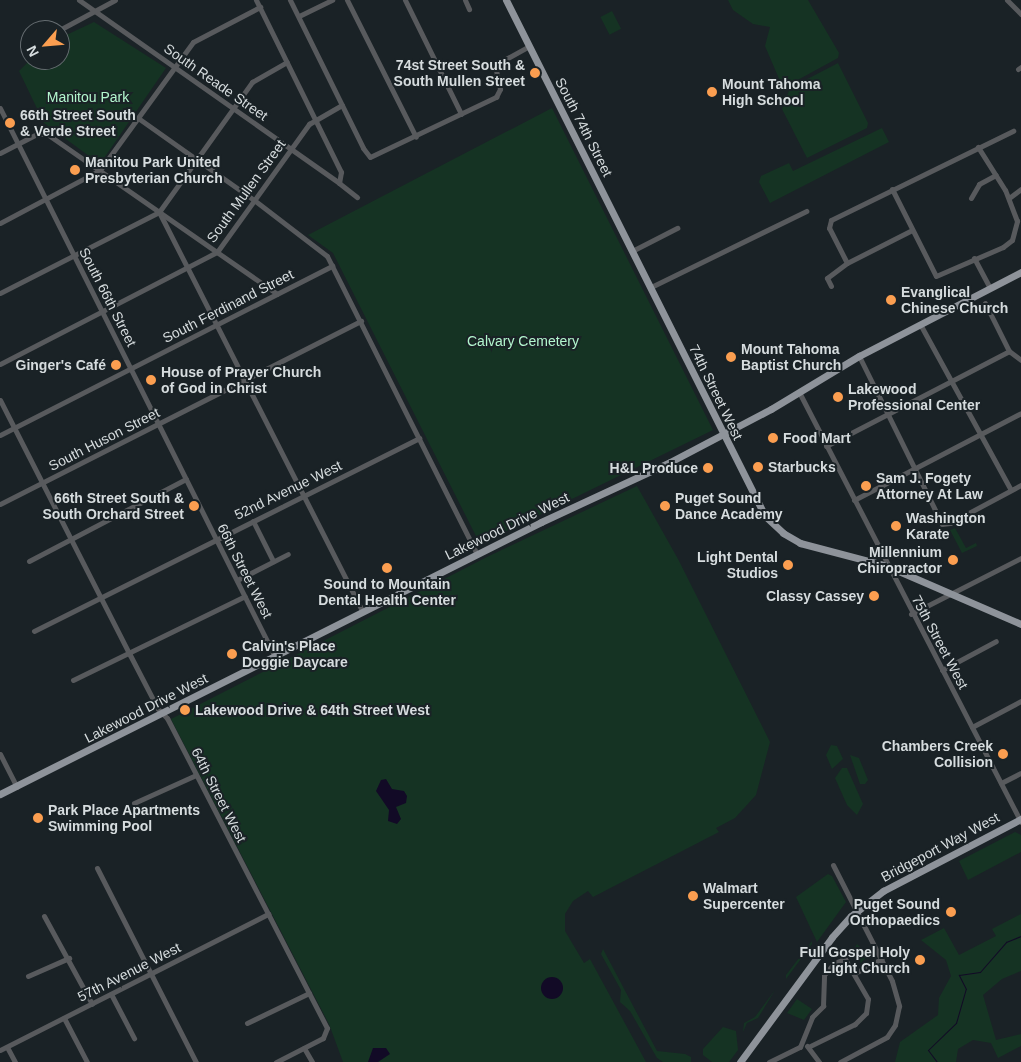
<!DOCTYPE html>
<html>
<head>
<meta charset="utf-8">
<style>
  body { margin:0 }
  #map { position:relative; width:1021px; height:1062px; overflow:hidden; background:#1a2226; font-family:Arial,sans-serif }
  div>[style] { position:absolute }
  [style*='--x'] { left:calc(var(--x)*1px); top:calc(var(--y)*1px); width:calc(var(--w)*1px); rotate:calc(var(--a)*1deg) }
  .green>* { inset:0; background:#153323; transform-origin:0 0 }
  .water>* { inset:0; background:#120a26 }
  .round { border-radius:50% }
  .stream>* { height:1px; margin:-0.5px; padding:0 0.5px; transform-origin:0.5px; border-radius:0.5px; background:#120a26 }
  .minor>* { height:5px; margin:-2.5px; padding:0 2.5px; transform-origin:2.5px; border-radius:2.5px; background:#585a5d }
  .major>* { height:7px; margin:-3.5px; padding:0 3.5px; transform-origin:3.5px; border-radius:3.5px; background:#8e939a }
  .dots>* { width:14px; height:14px; translate:-50% -50%; box-sizing:border-box; border:2px solid #1a2226; border-radius:50% }
  span { translate:-50% -50%; white-space:nowrap; text-align:center; line-height:1.15; -webkit-text-stroke:4px #1a2226; paint-order:stroke }
  .poi-label { font-size:14px; color:#d6dcde; font-weight:700 }
  .right { translate:-100% -50%; text-align:right }
  .left { translate:0 -50%; text-align:left }
  .street-label { font-size:14px; color:#d6dcde }
  .park-label { font-size:14px; color:#b3f6ce }
  .north { position:absolute; left:20px; top:20px; width:50px; height:50px; box-sizing:border-box; background:#1a2226; border:1px solid #656c70; border-radius:50%; rotate:243deg; font-size:14px; font-weight:700; line-height:20px; text-align:center; color:#d6dcde }
  .north::after { content:''; display:block; margin:auto; width:18px; height:22px; background:#fb9e50; clip-path:polygon(50% 0,100% 100%,50% 72%,0 100%) }
</style>
</head>
<body>
<div id="map">
  <div class="green">
    <div style="clip-path:polygon(728px 0,808px 0,839px 53px,838px 58px,783px 88px,765px 46px,770px 27px,753px 24px,733px 10px)"></div>
    <div style="left:612px;top:11px;width:20px;height:13px;rotate:63deg"></div>
    <div style="clip-path:polygon(94px 22px,166px 68px,100px 164px,44px 123px,19px 71px,30px 60px,60px 60px,60px 38px)"></div>
    <div style="clip-path:polygon(838px 63px,868px 123px,867px 128px,807px 158px,782px 109px,790px 88px)"></div>
    <div style="clip-path:polygon(552px 108px,713px 430px,480px 544px,333px 253px,308px 235px)"></div>
    <div style="clip-path:polygon(882px 128px,889px 142px,770px 203px,759px 182px,761px 176px,789px 163px,793px 171px)"></div>
    <div style="clip-path:polygon(637px 486px,678px 559px,770px 742px,756px 795px,735px 818px,716px 828px,719px 832px,593px 897px,588px 891px,573px 901px,565px 914px,565px 931px,584px 963px,590px 959px,646px 1062px,343px 1062px,329px 1024px,171px 719px,487px 557px)"></div>
    <div style="clip-path:polygon(955px 528px,966px 548px,976px 543px,977px 546px,962px 553px,950px 530px)"></div>
    <div style="clip-path:polygon(831px 745px,837px 746px,843px 759px,832px 769px,826px 755px)"></div>
    <div style="clip-path:polygon(850px 755px,859px 758px,868px 780px,865px 784px,860px 784px)"></div>
    <div style="clip-path:polygon(842px 768px,847px 768px,863px 804px,857px 815px,847px 805px,835px 778px)"></div>
    <div style="clip-path:polygon(1015px 832px,1021px 835px,1021px 852px,968px 880px,959px 861px)"></div>
    <div style="clip-path:polygon(828px 874px,832px 876px,846px 902px,817px 942px,796px 897px)"></div>
    <div style="clip-path:polygon(1021px 914px,1021px 971px,1002px 979px,983px 995px,996px 1040px,1021px 1034px,1021px 1046px,998px 1058px,991px 1043px,973px 1040px,958px 1049px,956px 1062px,895px 1062px,900px 1042px,938px 1015px,939px 998px,951px 976px,946px 960px,921px 940px,944px 928px,959px 955px,996px 936px,992px 929px)"></div>
    <div style="clip-path:polygon(812px 941px,812px 944px,786px 979px,786px 975px)"></div>
    <div style="clip-path:polygon(857px 944px,868px 955px,861px 963px,854px 955px,858px 950px,855px 947px)"></div>
    <div style="clip-path:polygon(603px 949px,657px 1051px,685px 1054px,691px 1057px,691px 1062px,663px 1062px,657px 1058px,630px 1011px,620px 1002px,621px 990px,601px 954px)"></div>
    <div style="clip-path:polygon(775px 990px,758px 1018px,747px 1023px,743px 1032px,744px 1023px,755px 1017px)"></div>
    <div style="clip-path:polygon(797px 999px,812px 1009px,804px 1020px,787px 1013px)"></div>
    <div style="clip-path:polygon(723px 1027px,736px 1031px,738px 1050px,729px 1062px,712px 1062px,703px 1055px,703px 1049px)"></div>
  </div>
  <div class="water">
    <div style="clip-path:polygon(386px 779px,392px 789px,404px 791px,407px 796px,406px 803px,396px 807px,401px 819px,397px 824px,388px 821px,389px 810px,376px 791px,381px 780px)"></div>
    <div class="round" style="left:541px;top:977px;width:22px;height:22px"></div>
    <div style="clip-path:polygon(373px 1048px,386px 1048px,390px 1054px,378px 1062px,368px 1062px)"></div>
  </div>
  <div class="stream">
    <div style="--x:937;--y:1062;--w:15;--a:-127"></div>
    <div style="--x:928;--y:1050;--w:39;--a:-44"></div>
    <div style="--x:956;--y:1023;--w:35;--a:-74"></div>
    <div style="--x:966;--y:989;--w:16;--a:-117"></div>
    <div style="--x:959;--y:975;--w:21;--a:-8"></div>
    <div style="--x:980;--y:972;--w:40;--a:-49"></div>
    <div style="--x:1006;--y:942;--w:16;--a:-22"></div>
  </div>
  <div class="minor">
    <div style="--x:79;--y:0;--w:318;--a:35.1"></div>
    <div style="--x:256;--y:0;--w:192;--a:63.7"></div>
    <div style="--x:341;--y:172;--w:11;--a:100"></div>
    <div style="--x:339;--y:183;--w:23;--a:38"></div>
    <div style="--x:290;--y:0;--w:165;--a:63.7"></div>
    <div style="--x:363;--y:148;--w:11;--a:52"></div>
    <div style="--x:370;--y:157;--w:140;--a:-25.5"></div>
    <div style="--x:496;--y:97;--w:9;--a:-63"></div>
    <div style="--x:500;--y:89;--w:25;--a:-102"></div>
    <div style="--x:495;--y:65;--w:39;--a:-29"></div>
    <div style="--x:347;--y:0;--w:153;--a:63.3"></div>
    <div style="--x:405;--y:0;--w:127;--a:63.8"></div>
    <div style="--x:465;--y:0;--w:10;--a:66"></div>
    <div style="--x:1007;--y:0;--w:20;--a:45"></div>
    <div style="--x:299;--y:16;--w:37;--a:-26"></div>
    <div style="--x:63;--y:28;--w:59;--a:-28.3"></div>
    <div style="--x:1018;--y:69;--w:4;--a:-34"></div>
    <div style="--x:0;--y:108;--w:614;--a:63.39"></div>
    <div style="--x:138;--y:118;--w:142;--a:35.3"></div>
    <div style="--x:254;--y:200;--w:92;--a:37.5"></div>
    <div style="--x:327;--y:256;--w:334;--a:63.3"></div>
    <div style="--x:0;--y:153;--w:42;--a:-27.2"></div>
    <div style="--x:37;--y:134;--w:10;--a:0"></div>
    <div style="--x:47;--y:134;--w:280;--a:34.8"></div>
    <div style="--x:892;--y:189;--w:97;--a:63.2"></div>
    <div style="--x:936;--y:276;--w:73;--a:-23.4"></div>
    <div style="--x:1003;--y:247;--w:11;--a:-38"></div>
    <div style="--x:1012;--y:240;--w:20;--a:-75"></div>
    <div style="--x:1017;--y:221;--w:33;--a:-111"></div>
    <div style="--x:1005;--y:190;--w:51;--a:-122.1"></div>
    <div style="--x:971;--y:198;--w:16;--a:-60"></div>
    <div style="--x:979;--y:184;--w:19;--a:-28"></div>
    <div style="--x:1009;--y:198;--w:15;--a:-37"></div>
    <div style="--x:159;--y:212;--w:449;--a:63"></div>
    <div style="--x:0;--y:223;--w:113;--a:-27.9"></div>
    <div style="--x:100;--y:170;--w:158;--a:-54"></div>
    <div style="--x:193;--y:42;--w:76;--a:-27.6"></div>
    <div style="--x:632;--y:251;--w:51;--a:-27.1"></div>
    <div style="--x:974;--y:258;--w:34;--a:62"></div>
    <div style="--x:847;--y:263;--w:39;--a:-117"></div>
    <div style="--x:829;--y:228;--w:8;--a:-76"></div>
    <div style="--x:831;--y:220;--w:203;--a:-26.1"></div>
    <div style="--x:831;--y:286;--w:9;--a:-117"></div>
    <div style="--x:827;--y:278;--w:25;--a:-37"></div>
    <div style="--x:847;--y:263;--w:73;--a:-26.9"></div>
    <div style="--x:651;--y:287;--w:173;--a:-26.1"></div>
    <div style="--x:0;--y:293;--w:178;--a:-27"></div>
    <div style="--x:159;--y:212;--w:160;--a:-54.4"></div>
    <div style="--x:252;--y:82;--w:40;--a:-29.7"></div>
    <div style="--x:985;--y:303;--w:54;--a:63.4"></div>
    <div style="--x:1009;--y:351;--w:15;--a:37"></div>
    <div style="--x:920;--y:324;--w:189;--a:61.3"></div>
    <div style="--x:859;--y:356;--w:187;--a:63.7"></div>
    <div style="--x:942;--y:524;--w:8;--a:-7"></div>
    <div style="--x:950;--y:523;--w:81;--a:-28.2"></div>
    <div style="--x:0;--y:364;--w:244;--a:-27.3"></div>
    <div style="--x:217;--y:252;--w:158;--a:-54.3"></div>
    <div style="--x:309;--y:124;--w:38;--a:-30"></div>
    <div style="--x:799;--y:392;--w:484;--a:62.7"></div>
    <div style="--x:0;--y:400;--w:286;--a:63"></div>
    <div style="--x:130;--y:655;--w:61;--a:62.6"></div>
    <div style="--x:158;--y:709;--w:13;--a:45"></div>
    <div style="--x:167;--y:718;--w:349;--a:62.7"></div>
    <div style="--x:327;--y:1028;--w:11;--a:112"></div>
    <div style="--x:323;--y:1038;--w:53;--a:152.9"></div>
    <div style="--x:0;--y:435;--w:373;--a:-27"></div>
    <div style="--x:826;--y:446;--w:206;--a:-27.4"></div>
    <div style="--x:854;--y:500;--w:188;--a:-27.5"></div>
    <div style="--x:0;--y:504;--w:405;--a:-26.9"></div>
    <div style="--x:253;--y:521;--w:45;--a:63.4"></div>
    <div style="--x:29;--y:561;--w:177;--a:-27.6"></div>
    <div style="--x:237;--y:580;--w:57;--a:-27"></div>
    <div style="--x:911;--y:614;--w:123;--a:-27"></div>
    <div style="--x:34;--y:631;--w:431;--a:-26.6"></div>
    <div style="--x:942;--y:670;--w:61;--a:-28.2"></div>
    <div style="--x:73;--y:680;--w:191;--a:-26"></div>
    <div style="--x:972;--y:727;--w:55;--a:-28"></div>
    <div style="--x:0;--y:754;--w:37;--a:63"></div>
    <div style="--x:1001;--y:783;--w:22;--a:-27"></div>
    <div style="--x:134;--y:803;--w:68;--a:-24.3"></div>
    <div style="--x:833;--y:865;--w:130;--a:63"></div>
    <div style="--x:892;--y:981;--w:26;--a:74"></div>
    <div style="--x:899;--y:1006;--w:19;--a:102"></div>
    <div style="--x:895;--y:1025;--w:14;--a:124"></div>
    <div style="--x:887;--y:1037;--w:53;--a:152"></div>
    <div style="--x:97;--y:868;--w:218;--a:63"></div>
    <div style="--x:44;--y:916;--w:100;--a:61.4"></div>
    <div style="--x:855;--y:973;--w:30;--a:-28"></div>
    <div style="--x:28;--y:976;--w:45;--a:-23.7"></div>
    <div style="--x:111;--y:994;--w:50;--a:62.4"></div>
    <div style="--x:64;--y:1018;--w:50;--a:62.4"></div>
    <div style="--x:247;--y:1023;--w:69;--a:-25.8"></div>
    <div style="--x:807;--y:1046;--w:20;--a:53"></div>
    <div style="--x:7;--y:1047;--w:17;--a:62"></div>
    <div style="--x:304;--y:1048;--w:16;--a:60"></div>
    <div style="--x:0;--y:1050;--w:301;--a:-26.9"></div>
    <div style="--x:769;--y:1062;--w:34;--a:-26"></div>
    <div style="--x:800;--y:1047;--w:32;--a:-68"></div>
    <div style="--x:812;--y:1017;--w:16;--a:-45"></div>
    <div style="--x:823;--y:1006;--w:31;--a:-88"></div>
    <div style="--x:824;--y:975;--w:16;--a:-50"></div>
    <div style="--x:834;--y:963;--w:12;--a:-20"></div>
    <div style="--x:845;--y:959;--w:46;--a:60.1"></div>
    <div style="--x:868;--y:999;--w:14;--a:98"></div>
    <div style="--x:866;--y:1013;--w:16;--a:135"></div>
    <div style="--x:855;--y:1024;--w:52;--a:153.9"></div>
  </div>
  <div class="major">
    <div style="--x:506;--y:0;--w:577;--a:63.35"></div>
    <div style="--x:765;--y:516;--w:25;--a:43"></div>
    <div style="--x:783;--y:533;--w:20;--a:30"></div>
    <div style="--x:800;--y:543;--w:90;--a:14.8"></div>
    <div style="--x:887;--y:566;--w:146;--a:23.4"></div>
    <div style="--x:0;--y:794;--w:606;--a:-26.69"></div>
    <div style="--x:541;--y:522;--w:142;--a:-24.9"></div>
    <div style="--x:670;--y:462;--w:114;--a:-27.7"></div>
    <div style="--x:771;--y:409;--w:103;--a:-31.1"></div>
    <div style="--x:859;--y:356;--w:182;--a:-27.4"></div>
    <div style="--x:740;--y:1062;--w:155;--a:-53.6"></div>
    <div style="--x:832;--y:937;--w:28;--a:-48"></div>
    <div style="--x:851;--y:916;--w:41;--a:-38"></div>
    <div style="--x:883;--y:891;--w:156;--a:-27.6"></div>
  </div>
  <div class="dots">
    <div style="left:535px;top:73px;background:#fb9e50"></div>
    <div style="left:712px;top:92px;background:#fb9e50"></div>
    <div style="left:10px;top:123px;background:#fb9e50"></div>
    <div style="left:75px;top:170px;background:#fb9e50"></div>
    <div style="left:891px;top:300px;background:#fb9e50"></div>
    <div style="left:731px;top:357px;background:#fb9e50"></div>
    <div style="left:116px;top:365px;background:#fb9e50"></div>
    <div style="left:151px;top:380px;background:#fb9e50"></div>
    <div style="left:838px;top:397px;background:#fb9e50"></div>
    <div style="left:773px;top:438px;background:#fb9e50"></div>
    <div style="left:758px;top:467px;background:#fb9e50"></div>
    <div style="left:708px;top:468px;background:#fb9e50"></div>
    <div style="left:866px;top:486px;background:#fb9e50"></div>
    <div style="left:194px;top:506px;background:#fb9e50"></div>
    <div style="left:665px;top:506px;background:#fb9e50"></div>
    <div style="left:896px;top:526px;background:#fb9e50"></div>
    <div style="left:953px;top:560px;background:#fb9e50"></div>
    <div style="left:788px;top:565px;background:#fb9e50"></div>
    <div style="left:387px;top:568px;background:#fb9e50"></div>
    <div style="left:874px;top:596px;background:#fb9e50"></div>
    <div style="left:232px;top:654px;background:#fb9e50"></div>
    <div style="left:185px;top:710px;background:#fb9e50"></div>
    <div style="left:1003px;top:754px;background:#fb9e50"></div>
    <div style="left:38px;top:818px;background:#fb9e50"></div>
    <div style="left:693px;top:896px;background:#fb9e50"></div>
    <div style="left:951px;top:912px;background:#fb9e50"></div>
    <div style="left:920px;top:960px;background:#fb9e50"></div>
  </div>
  <div class="poi-label">
    <span class="right" style="left:525px;top:73px">74st Street South &amp;<br>South Mullen Street</span>
    <span class="left" style="left:722px;top:92px">Mount Tahoma<br>High School</span>
    <span class="left" style="left:20px;top:123px">66th Street South<br>&amp; Verde Street</span>
    <span class="left" style="left:85px;top:170px">Manitou Park United<br>Presbyterian Church</span>
    <span class="left" style="left:901px;top:300px">Evanglical<br>Chinese Church</span>
    <span class="left" style="left:741px;top:357px">Mount Tahoma<br>Baptist Church</span>
    <span class="right" style="left:106px;top:365px">Ginger's Café</span>
    <span class="left" style="left:161px;top:380px">House of Prayer Church<br>of God in Christ</span>
    <span class="left" style="left:848px;top:397px">Lakewood<br>Professional Center</span>
    <span class="left" style="left:783px;top:438px">Food Mart</span>
    <span class="left" style="left:768px;top:467px">Starbucks</span>
    <span class="right" style="left:698px;top:468px">H&amp;L Produce</span>
    <span class="left" style="left:876px;top:486px">Sam J. Fogety<br>Attorney At Law</span>
    <span class="right" style="left:184px;top:506px">66th Street South &amp;<br>South Orchard Street</span>
    <span class="left" style="left:675px;top:506px">Puget Sound<br>Dance Academy</span>
    <span class="left" style="left:906px;top:526px">Washington<br>Karate</span>
    <span class="right" style="left:942px;top:560px">Millennium<br>Chiropractor</span>
    <span class="right" style="left:778px;top:565px">Light Dental<br>Studios</span>
    <span style="left:387px;top:592px">Sound to Mountain<br>Dental Health Center</span>
    <span class="right" style="left:864px;top:596px">Classy Cassey</span>
    <span class="left" style="left:242px;top:654px">Calvin's Place<br>Doggie Daycare</span>
    <span class="left" style="left:195px;top:710px">Lakewood Drive &amp; 64th Street West</span>
    <span class="right" style="left:993px;top:754px">Chambers Creek<br>Collision</span>
    <span class="left" style="left:48px;top:818px">Park Place Apartments<br>Swimming Pool</span>
    <span class="left" style="left:703px;top:896px">Walmart<br>Supercenter</span>
    <span class="right" style="left:940px;top:912px">Puget Sound<br>Orthopaedics</span>
    <span class="right" style="left:910px;top:960px">Full Gospel Holy<br>Light Church</span>
  </div>
  <div class="street-label">
    <span style="left:216px;top:82px;rotate:35deg">South Reade Street</span>
    <span style="left:584px;top:127px;rotate:63deg">South 74th Street</span>
    <span style="left:246px;top:191px;rotate:-54deg">South Mullen Street</span>
    <span style="left:108px;top:297px;rotate:63deg">South 66th Street</span>
    <span style="left:228px;top:306px;rotate:-27deg">South Ferdinand Street</span>
    <span style="left:716px;top:392px;rotate:64deg">74th Street West</span>
    <span style="left:104px;top:439px;rotate:-27deg">South Huson Street</span>
    <span style="left:288px;top:490px;rotate:-26deg">52nd Avenue West</span>
    <span style="left:507px;top:526px;rotate:-26deg">Lakewood Drive West</span>
    <span style="left:245px;top:571px;rotate:63deg">66th Street West</span>
    <span style="left:940px;top:642px;rotate:62deg">75th Street West</span>
    <span style="left:146px;top:708px;rotate:-27deg">Lakewood Drive West</span>
    <span style="left:219px;top:795px;rotate:63deg">64th Street West</span>
    <span style="left:940px;top:847px;rotate:-28deg">Bridgeport Way West</span>
    <span style="left:129px;top:972px;rotate:-27deg">57th Avenue West</span>
  </div>
  <div class="park-label">
    <span style="left:88px;top:97px">Manitou Park</span>
    <span style="left:523px;top:341px">Calvary Cemetery</span>
  </div>
  <div class="north">N</div>
</div>
</body>
</html>
